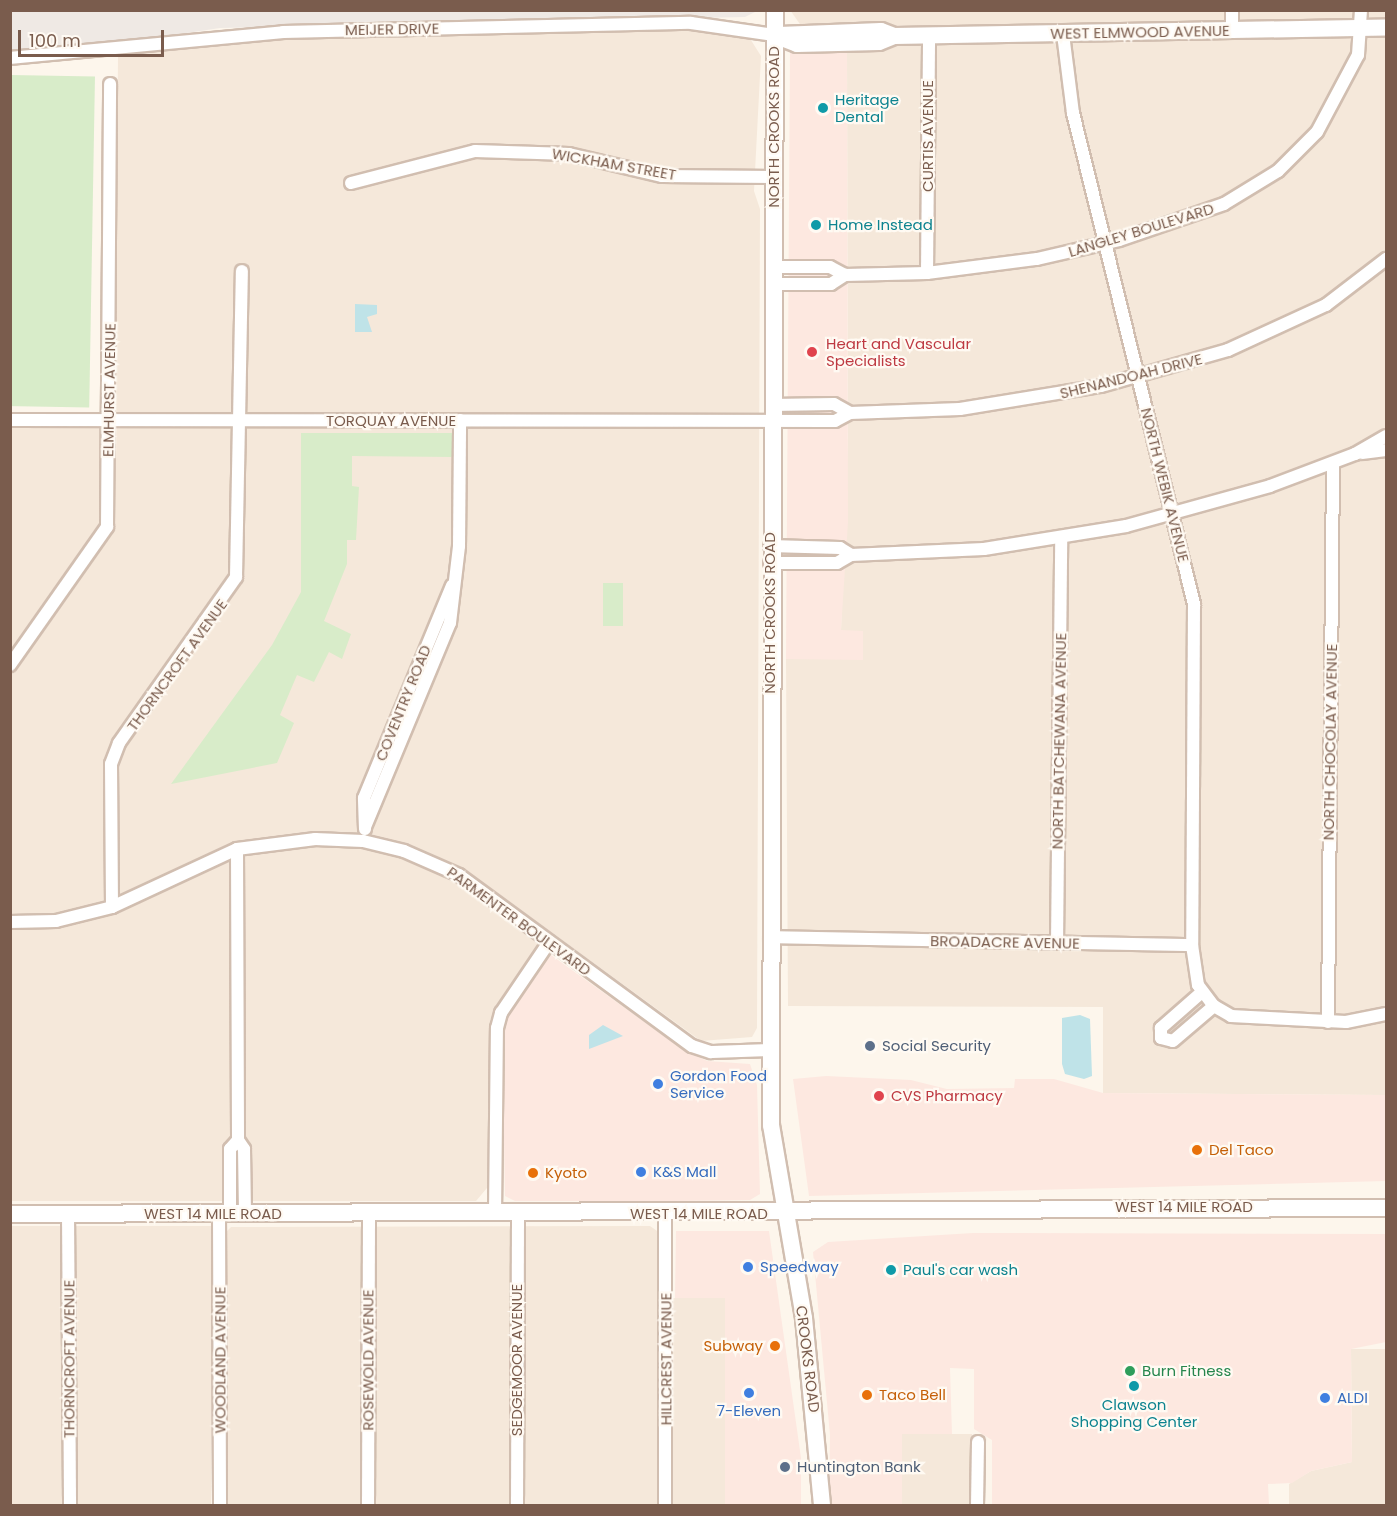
<!DOCTYPE html>
<html>
<head>
<meta charset="utf-8">
<style>
  body { margin:0 }
  #map { position:relative; width:1397px; height:1516px; overflow:hidden; background:#fdf6ec; font-family:Poppins,sans-serif }
  div>[style] { position:absolute }
  [style*='--x'] { left:calc(var(--x)*1px); top:calc(var(--y)*1px); width:calc(var(--w)*1px); rotate:calc(var(--a)*1deg) }
  .residential>* { inset:0; background:#f5e8da; transform-origin:0 0 }
  .commercial>* { inset:0; background:#fde8e0 }
  .industrial>* { inset:0; background:#efe9e4 }
  .green>* { inset:0; background:#d8ecc9; transform-origin:0 0 }
  .water>* { inset:0; background:#bfe3e8 }
  .roads { filter:drop-shadow(2px 0 #d1beb0) drop-shadow(-2px 0 #d1beb0) drop-shadow(0 2px #d1beb0) drop-shadow(0 -2px #d1beb0) }
  .street>* { height:12px; margin:-6px; padding:0 6px; transform-origin:6px; border-radius:6px; background:#fff }
  .secondary>* { height:16px; margin:-8px; padding:0 8px; transform-origin:8px; border-radius:8px; background:#fff }
  .dots>* { width:16px; height:16px; translate:-50% -50%; box-sizing:border-box; border:3px solid #fffaf3; border-radius:50% }
  span { translate:-50% -50%; white-space:nowrap; text-align:center; line-height:1.15; -webkit-text-stroke:4.5px #fffaf3; paint-order:stroke }
  .street-label { font-size:15px; color:#7a5c4d }
  .culture-label { font-size:15px; color:#0d838f }
  .left { translate:0 -50%; text-align:left }
  .health-label { font-size:15px; color:#be3a42 }
  .service-label { font-size:15px; color:#4e5e75 }
  .shop-label { font-size:15px; color:#366cbe }
  .food-label { font-size:15px; color:#c56008 }
  .right { translate:-100% -50%; text-align:right }
  .leisure-label { font-size:15px; color:#27864d }
  .frame { position:absolute; inset:0; border:12px solid #7a5c4d; pointer-events:none }
  .scale { position:absolute; left:18px; top:30px; width:146px; height:27px; box-sizing:border-box; border:3px solid #7a5c4d; border-top:0; padding-left:8px; font-size:18px; line-height:21px; white-space:nowrap; color:#7a5c4d; -webkit-text-stroke:4px #fffaf3; paint-order:stroke }
</style>
</head>
<body>
<div id="map">
  <div class="residential">
    <div style="clip-path:polygon(790px 10px,1386px 11px,1386px 19px,802px 27px)"></div>
    <div style="clip-path:polygon(624px 29px,715px 31px,749px 37px,761px 56px,754px 191px,760px 209px,757px 1028px,752px 1037px,701px 1041px,551px 932px,490px 1020px,487px 1188px,476px 1201px,11px 1201px,11px 427px,115px 427px,118px 56px,237px 40px)"></div>
    <div style="clip-path:polygon(1386px 36px,1386px 1095px,1103px 1093px,1103px 1007px,788px 1006px,786px 659px,863px 659px,841px 630px,848px 438px,847px 47px)"></div>
    <div style="left:10px;top:1226px;width:201px;height:279px"></div>
    <div style="clip-path:polygon(650px 1226px,660px 1233px,660px 1298px,725px 1298px,725px 1505px,226px 1506px,226px 1232px,231px 1227px)"></div>
    <div style="clip-path:polygon(1351px 1349px,1386px 1349px,1386px 1505px,1289px 1506px,1289px 1484px,1311px 1471px,1352px 1462px)"></div>
    <div style="left:902px;top:1434px;width:70px;height:72px"></div>
  </div>
  <div class="commercial">
    <div style="clip-path:polygon(847px 47px,848px 522px,841px 630px,863px 631px,863px 660px,786px 659px,790px 50px)"></div>
    <div style="clip-path:polygon(551px 955px,678px 1046px,707px 1061px,750px 1064px,757px 1085px,760px 1194px,750px 1200px,674px 1201px,515px 1201px,505px 1196px,502px 1032px,506px 1016px)"></div>
    <div style="clip-path:polygon(826px 1076px,911px 1080px,947px 1089px,1014px 1088px,1015px 1079px,1054px 1079px,1103px 1093px,1386px 1095px,1386px 1181px,809px 1196px,793px 1079px)"></div>
    <div style="clip-path:polygon(676px 1231px,769px 1231px,801px 1458px,801px 1505px,725px 1505px,725px 1298px,675px 1298px)"></div>
    <div style="clip-path:polygon(973px 1233px,1386px 1234px,1386px 1342px,1351px 1349px,1352px 1462px,1311px 1471px,1292px 1483px,1268px 1484px,1269px 1505px,992px 1505px,992px 1440px,974px 1429px,974px 1369px,950px 1368px,952px 1434px,902px 1434px,902px 1505px,829px 1505px,830px 1435px,813px 1252px,828px 1242px)"></div>
  </div>
  <div class="industrial">
    <div style="clip-path:polygon(11px 11px,757px 11px,745px 17px,220px 28px,100px 46px,11px 52px)"></div>
  </div>
  <div class="green">
    <div style="left:11px;top:75px;width:84px;height:331px;rotate:1deg"></div>
    <div style="clip-path:polygon(301px 433px,452px 433px,452px 457px,352px 456px,352px 486px,359px 487px,356px 540px,347px 540px,347px 564px,324px 621px,351px 634px,342px 659px,329px 652px,314px 682px,297px 675px,280px 715px,294px 723px,277px 763px,171px 784px,272px 645px,301px 592px)"></div>
    <div style="left:603px;top:583px;width:20px;height:43px"></div>
  </div>
  <div class="water">
    <div style="clip-path:polygon(355px 304px,377px 305px,377px 314px,367px 317px,372px 332px,355px 332px)"></div>
    <div style="clip-path:polygon(1080px 1015px,1090px 1019px,1092px 1076px,1084px 1079px,1065px 1074px,1062px 1064px,1062px 1018px)"></div>
    <div style="clip-path:polygon(603px 1025px,623px 1036px,589px 1049px,589px 1035px)"></div>
  </div>
  <div class="roads">
    <div class="street">
      <div style="--x:1232;--y:31;--w:21;--a:-90"></div>
      <div style="--x:1063;--y:34;--w:80;--a:82.8"></div>
      <div style="--x:1073;--y:113;--w:506;--a:76.16"></div>
      <div style="--x:1194;--y:604;--w:341;--a:90.3"></div>
      <div style="--x:10;--y:58;--w:274;--a:-5.4"></div>
      <div style="--x:283;--y:32;--w:408;--a:-1.3"></div>
      <div style="--x:691;--y:23;--w:84;--a:8.2"></div>
      <div style="--x:351;--y:183;--w:128;--a:-14.5"></div>
      <div style="--x:475;--y:151;--w:94;--a:1.8"></div>
      <div style="--x:569;--y:154;--w:96;--a:13.3"></div>
      <div style="--x:662;--y:176;--w:112;--a:0.5"></div>
      <div style="--x:774;--y:267;--w:56;--a:0"></div>
      <div style="--x:830;--y:267;--w:17;--a:28"></div>
      <div style="--x:927;--y:273;--w:237;--a:-89.5"></div>
      <div style="--x:774;--y:284;--w:57;--a:0"></div>
      <div style="--x:831;--y:284;--w:17;--a:-33"></div>
      <div style="--x:845;--y:275;--w:82;--a:-1.4"></div>
      <div style="--x:927;--y:273;--w:111;--a:-7.3"></div>
      <div style="--x:1037;--y:259;--w:84;--a:-13"></div>
      <div style="--x:1119;--y:240;--w:111;--a:-18.9"></div>
      <div style="--x:1224;--y:204;--w:63;--a:-31.4"></div>
      <div style="--x:1278;--y:171;--w:55;--a:-45"></div>
      <div style="--x:1317;--y:132;--w:87;--a:-62"></div>
      <div style="--x:1358;--y:55;--w:45;--a:-86.2"></div>
      <div style="--x:772;--y:405;--w:62;--a:-0.9"></div>
      <div style="--x:834;--y:404;--w:18;--a:29"></div>
      <div style="--x:10;--y:420;--w:825;--a:0.07"></div>
      <div style="--x:835;--y:421;--w:17;--a:-28"></div>
      <div style="--x:850;--y:413;--w:110;--a:-2.1"></div>
      <div style="--x:960;--y:409;--w:143;--a:-9.3"></div>
      <div style="--x:1101;--y:386;--w:132;--a:-15.8"></div>
      <div style="--x:1228;--y:350;--w:108;--a:-24.7"></div>
      <div style="--x:1326;--y:305;--w:76;--a:-37.5"></div>
      <div style="--x:1362;--y:453;--w:24;--a:-7"></div>
      <div style="--x:770;--y:546;--w:70;--a:1.6"></div>
      <div style="--x:840;--y:548;--w:13;--a:32"></div>
      <div style="--x:770;--y:563;--w:67;--a:0"></div>
      <div style="--x:837;--y:563;--w:16;--a:-30"></div>
      <div style="--x:851;--y:555;--w:133;--a:-2.6"></div>
      <div style="--x:984;--y:549;--w:144;--a:-9.2"></div>
      <div style="--x:1126;--y:526;--w:149;--a:-15.5"></div>
      <div style="--x:1270;--y:486;--w:91;--a:-20.6"></div>
      <div style="--x:1355;--y:454;--w:36;--a:-30"></div>
      <div style="--x:10;--y:665;--w:169;--a:-54.9"></div>
      <div style="--x:107;--y:527;--w:443;--a:-89.6"></div>
      <div style="--x:365;--y:827;--w:221;--a:-67.4"></div>
      <div style="--x:450;--y:623;--w:78;--a:-83.3"></div>
      <div style="--x:459;--y:546;--w:126;--a:-89.5"></div>
      <div style="--x:365;--y:829;--w:31;--a:-92"></div>
      <div style="--x:364;--y:798;--w:230;--a:-67.5"></div>
      <div style="--x:237;--y:849;--w:291;--a:89.8"></div>
      <div style="--x:238;--y:1140;--w:11;--a:56"></div>
      <div style="--x:244;--y:1149;--w:65;--a:89.1"></div>
      <div style="--x:112;--y:907;--w:143;--a:-90.4"></div>
      <div style="--x:111;--y:764;--w:22;--a:-69"></div>
      <div style="--x:119;--y:743;--w:203;--a:-54.8"></div>
      <div style="--x:236;--y:577;--w:306;--a:-88.9"></div>
      <div style="--x:10;--y:922;--w:46;--a:-1.2"></div>
      <div style="--x:56;--y:921;--w:58;--a:-14"></div>
      <div style="--x:112;--y:907;--w:138;--a:-24.9"></div>
      <div style="--x:237;--y:849;--w:79;--a:-7.3"></div>
      <div style="--x:315;--y:839;--w:48;--a:2.4"></div>
      <div style="--x:363;--y:841;--w:42;--a:13.7"></div>
      <div style="--x:404;--y:851;--w:60;--a:23.6"></div>
      <div style="--x:459;--y:875;--w:289;--a:36.3"></div>
      <div style="--x:692;--y:1046;--w:20;--a:18"></div>
      <div style="--x:711;--y:1052;--w:60;--a:-1.9"></div>
      <div style="--x:770;--y:937;--w:422;--a:1.1"></div>
      <div style="--x:1192;--y:945;--w:40;--a:81.5"></div>
      <div style="--x:1198;--y:985;--w:26;--a:53"></div>
      <div style="--x:1214;--y:1006;--w:20;--a:30"></div>
      <div style="--x:1231;--y:1016;--w:115;--a:3"></div>
      <div style="--x:1346;--y:1022;--w:41;--a:-11.3"></div>
      <div style="--x:1057;--y:943;--w:404;--a:-89.4"></div>
      <div style="--x:1202;--y:992;--w:55;--a:138.7"></div>
      <div style="--x:1161;--y:1028;--w:10;--a:90"></div>
      <div style="--x:1161;--y:1038;--w:12;--a:14"></div>
      <div style="--x:1173;--y:1041;--w:54;--a:-40.5"></div>
      <div style="--x:1328;--y:1022;--w:559;--a:-89.49"></div>
      <div style="--x:68;--y:1213;--w:293;--a:89.6"></div>
      <div style="--x:219;--y:1214;--w:292;--a:89.8"></div>
      <div style="--x:230;--y:1214;--w:65;--a:-90"></div>
      <div style="--x:230;--y:1149;--w:12;--a:-48"></div>
      <div style="--x:495;--y:1214;--w:186;--a:-89.4"></div>
      <div style="--x:497;--y:1028;--w:16;--a:-75"></div>
      <div style="--x:501;--y:1013;--w:86;--a:-55.9"></div>
      <div style="--x:368;--y:1506;--w:291;--a:-89.8"></div>
      <div style="--x:517;--y:1506;--w:292;--a:-89.8"></div>
      <div style="--x:665;--y:1506;--w:293;--a:-90"></div>
      <div style="--x:977;--y:1506;--w:64;--a:-89.1"></div>
    </div>
    <div class="secondary">
      <div style="--x:775;--y:10;--w:1115;--a:90.21"></div>
      <div style="--x:771;--y:1125;--w:196;--a:80.3"></div>
      <div style="--x:804;--y:1318;--w:189;--a:84.5"></div>
      <div style="--x:774;--y:35;--w:25;--a:21"></div>
      <div style="--x:797;--y:44;--w:82;--a:-1.4"></div>
      <div style="--x:879;--y:42;--w:16;--a:-22"></div>
      <div style="--x:894;--y:36;--w:492;--a:-1"></div>
      <div style="--x:779;--y:35;--w:102;--a:-2.2"></div>
      <div style="--x:881;--y:31;--w:14;--a:21"></div>
      <div style="--x:10;--y:1214;--w:1376;--a:-0.25"></div>
    </div>
  </div>
  <div class="dots">
    <div style="left:823px;top:108px;background:#0f9aa8"></div>
    <div style="left:816px;top:225px;background:#0f9aa8"></div>
    <div style="left:812px;top:352px;background:#e0444e"></div>
    <div style="left:870px;top:1046px;background:#5c6f8a"></div>
    <div style="left:658px;top:1084px;background:#3f7fe0"></div>
    <div style="left:879px;top:1096px;background:#e0444e"></div>
    <div style="left:1197px;top:1150px;background:#e8710a"></div>
    <div style="left:641px;top:1172px;background:#3f7fe0"></div>
    <div style="left:533px;top:1173px;background:#e8710a"></div>
    <div style="left:748px;top:1267px;background:#3f7fe0"></div>
    <div style="left:891px;top:1270px;background:#0f9aa8"></div>
    <div style="left:775px;top:1346px;background:#e8710a"></div>
    <div style="left:1130px;top:1371px;background:#2e9e5b"></div>
    <div style="left:1134px;top:1386px;background:#0f9aa8"></div>
    <div style="left:749px;top:1393px;background:#3f7fe0"></div>
    <div style="left:867px;top:1395px;background:#e8710a"></div>
    <div style="left:1325px;top:1398px;background:#3f7fe0"></div>
    <div style="left:785px;top:1467px;background:#5c6f8a"></div>
  </div>
  <div class="street-label">
    <span style="left:392px;top:29px;rotate:-1deg">MEIJER DRIVE</span>
    <span style="left:1140px;top:32px;rotate:-1deg">WEST ELMWOOD AVENUE</span>
    <span style="left:774px;top:127px;rotate:-90deg">NORTH CROOKS ROAD</span>
    <span style="left:928px;top:136px;rotate:-90deg">CURTIS AVENUE</span>
    <span style="left:614px;top:164px;rotate:10deg">WICKHAM STREET</span>
    <span style="left:1141px;top:230px;rotate:-17deg">LANGLEY BOULEVARD</span>
    <span style="left:1131px;top:376px;rotate:-14deg">SHENANDOAH DRIVE</span>
    <span style="left:109px;top:390px;rotate:-89deg">ELMHURST AVENUE</span>
    <span style="left:391px;top:421px">TORQUAY AVENUE</span>
    <span style="left:1165px;top:485px;rotate:76deg">NORTH WEBIK AVENUE</span>
    <span style="left:770px;top:613px;rotate:-90deg">NORTH CROOKS ROAD</span>
    <span style="left:177px;top:665px;rotate:-54deg">THORNCROFT AVENUE</span>
    <span style="left:403px;top:703px;rotate:-68deg">COVENTRY ROAD</span>
    <span style="left:1059px;top:741px;rotate:-89deg">NORTH BATCHEWANA AVENUE</span>
    <span style="left:1330px;top:742px;rotate:-89deg">NORTH CHOCOLAY AVENUE</span>
    <span style="left:519px;top:921px;rotate:36deg">PARMENTER BOULEVARD</span>
    <span style="left:1005px;top:942px;rotate:1deg">BROADACRE AVENUE</span>
    <span style="left:1184px;top:1207px">WEST 14 MILE ROAD</span>
    <span style="left:213px;top:1214px">WEST 14 MILE ROAD</span>
    <span style="left:699px;top:1214px">WEST 14 MILE ROAD</span>
    <span style="left:69px;top:1359px;rotate:-90deg">THORNCROFT AVENUE</span>
    <span style="left:666px;top:1359px;rotate:-90deg">HILLCREST AVENUE</span>
    <span style="left:808px;top:1359px;rotate:83deg">CROOKS ROAD</span>
    <span style="left:220px;top:1360px;rotate:-90deg">WOODLAND AVENUE</span>
    <span style="left:368px;top:1360px;rotate:-90deg">ROSEWOLD AVENUE</span>
    <span style="left:517px;top:1360px;rotate:-90deg">SEDGEMOOR AVENUE</span>
  </div>
  <div class="culture-label">
    <span class="left" style="left:835px;top:108px">Heritage<br>Dental</span>
    <span class="left" style="left:828px;top:225px">Home Instead</span>
    <span class="left" style="left:903px;top:1270px">Paul's car wash</span>
    <span style="left:1134px;top:1413px">Clawson<br>Shopping Center</span>
  </div>
  <div class="health-label">
    <span class="left" style="left:826px;top:352px">Heart and Vascular<br>Specialists</span>
    <span class="left" style="left:891px;top:1096px">CVS Pharmacy</span>
  </div>
  <div class="service-label">
    <span class="left" style="left:882px;top:1046px">Social Security</span>
    <span class="left" style="left:797px;top:1467px">Huntington Bank</span>
  </div>
  <div class="shop-label">
    <span class="left" style="left:670px;top:1084px">Gordon Food<br>Service</span>
    <span class="left" style="left:653px;top:1172px">K&amp;S Mall</span>
    <span class="left" style="left:760px;top:1267px">Speedway</span>
    <span class="left" style="left:1337px;top:1398px">ALDI</span>
    <span style="left:749px;top:1411px">7-Eleven</span>
  </div>
  <div class="food-label">
    <span class="left" style="left:1209px;top:1150px">Del Taco</span>
    <span class="left" style="left:545px;top:1173px">Kyoto</span>
    <span class="right" style="left:763px;top:1346px">Subway</span>
    <span class="left" style="left:879px;top:1395px">Taco Bell</span>
  </div>
  <div class="leisure-label">
    <span class="left" style="left:1142px;top:1371px">Burn Fitness</span>
  </div>
  <div class="frame"></div>
  <div class="scale">100 m</div>
</div>
</body>
</html>
